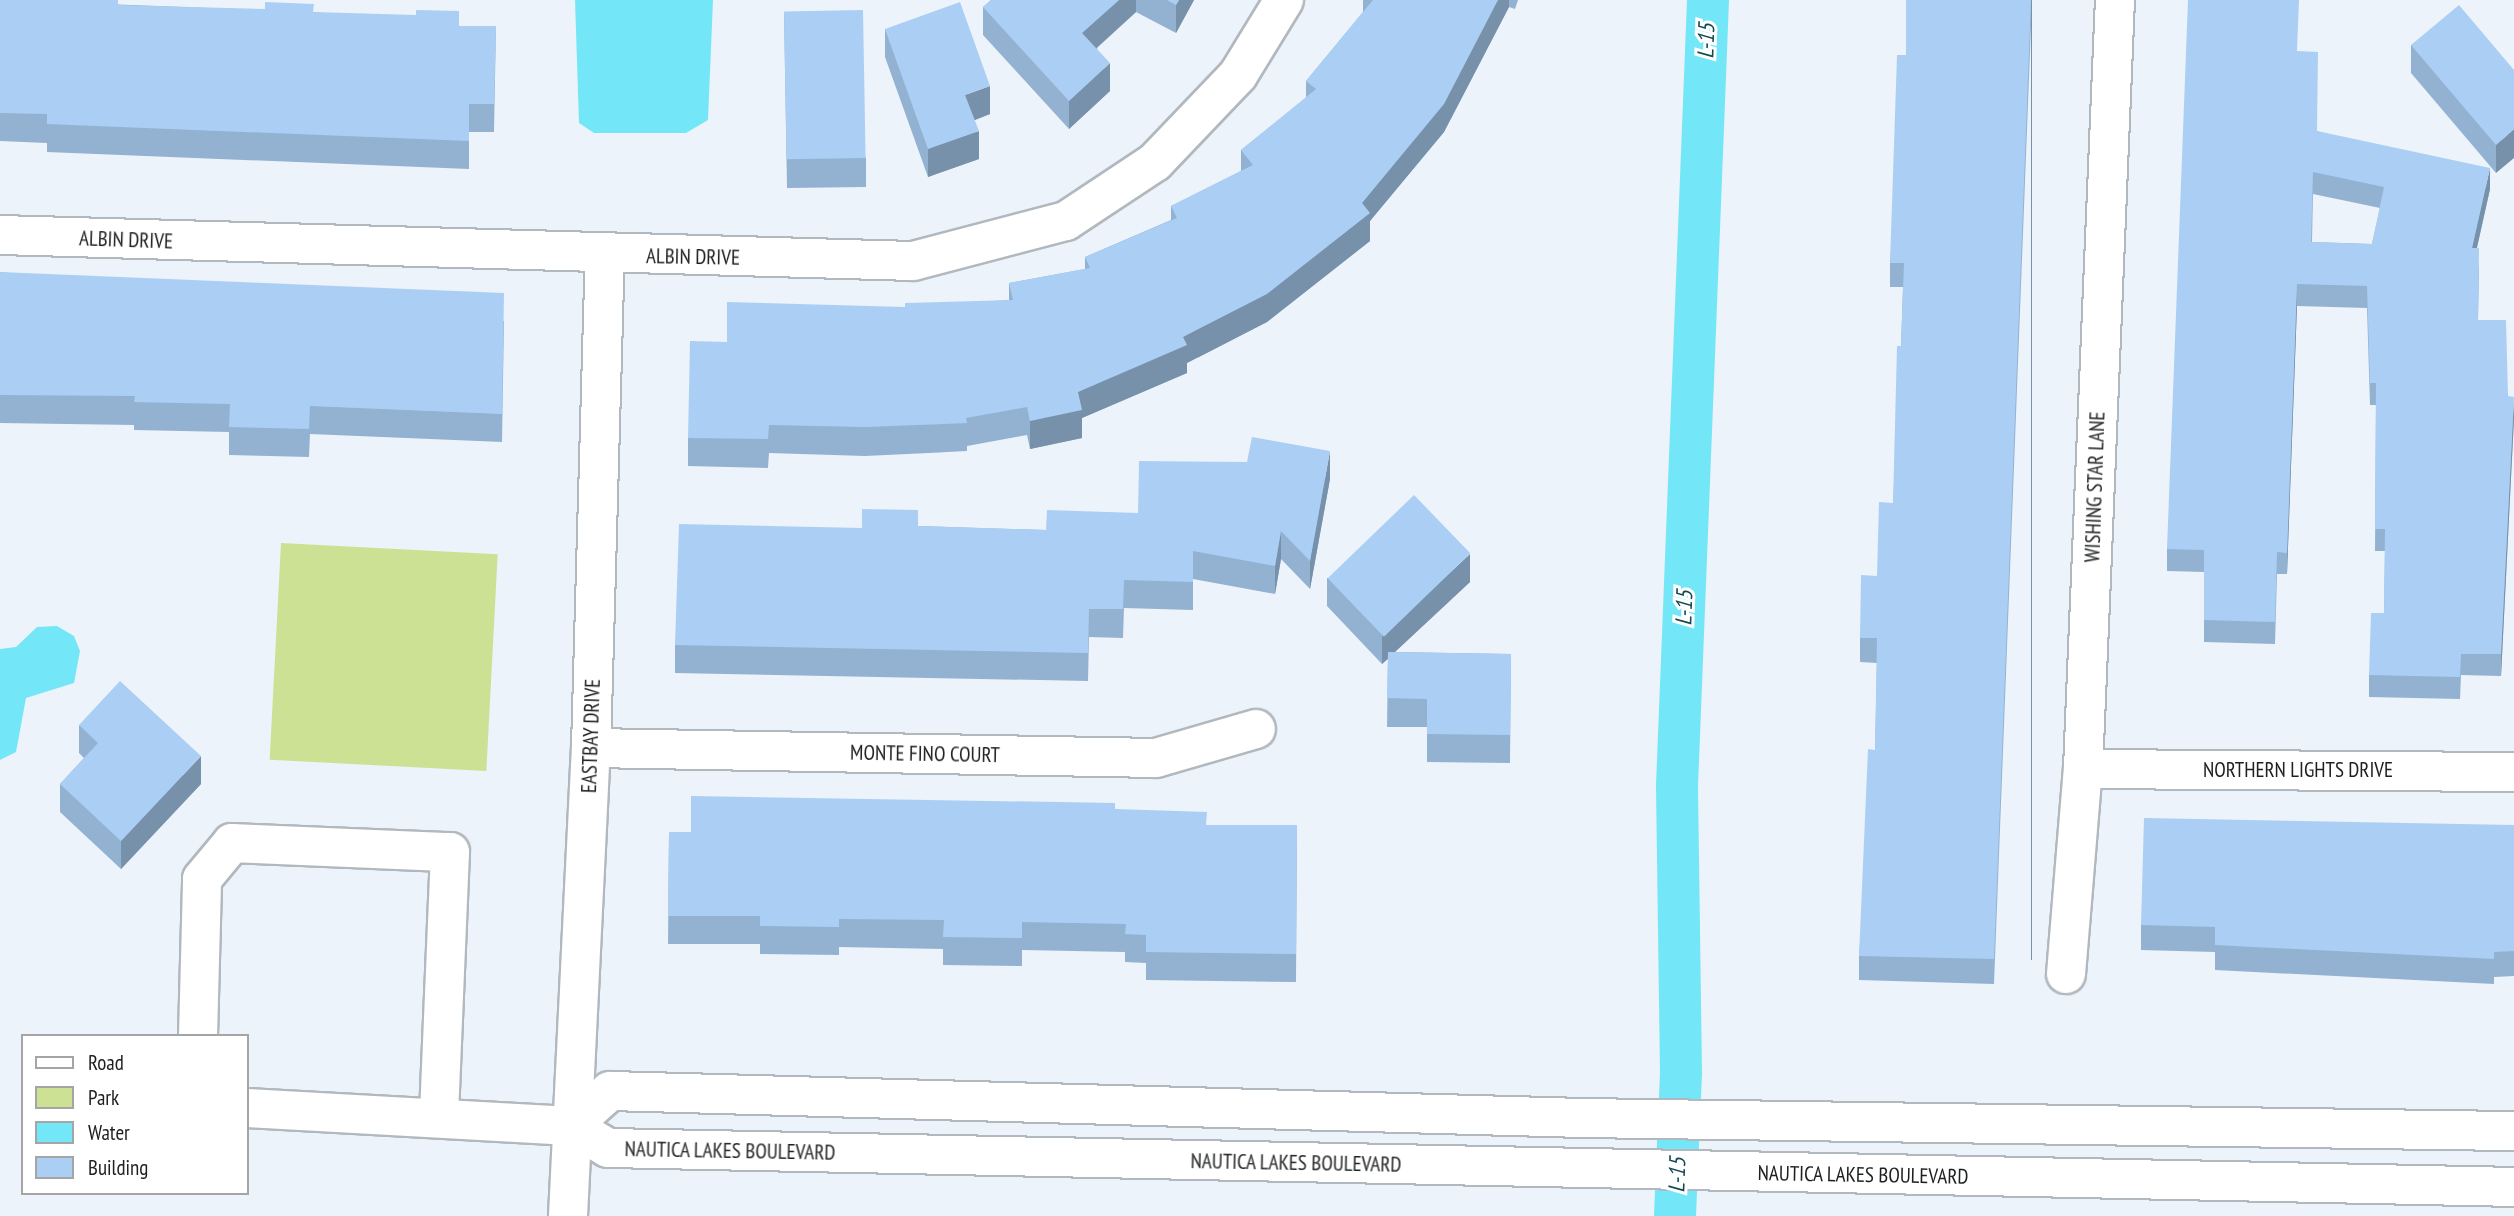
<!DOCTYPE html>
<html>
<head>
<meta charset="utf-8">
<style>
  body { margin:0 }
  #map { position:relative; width:2514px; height:1216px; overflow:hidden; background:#edf3fa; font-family:"PT Sans Narrow",sans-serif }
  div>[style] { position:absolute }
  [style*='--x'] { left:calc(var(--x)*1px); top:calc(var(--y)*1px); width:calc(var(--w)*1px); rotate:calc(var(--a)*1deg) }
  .green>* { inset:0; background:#cde195; transform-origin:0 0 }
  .water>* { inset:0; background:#73e7f7 }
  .canal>* { height:42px; margin:-21px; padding:0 21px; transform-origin:21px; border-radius:21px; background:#73e7f7 }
  .roads { filter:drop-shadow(2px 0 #b1b8be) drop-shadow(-2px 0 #b1b8be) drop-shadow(0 2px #b1b8be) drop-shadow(0 -2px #b1b8be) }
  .minor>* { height:38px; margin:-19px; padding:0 19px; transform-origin:19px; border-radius:19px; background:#fff }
  .wall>* { inset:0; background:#93b2d2 }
  .shaded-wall>* { inset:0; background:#7891ab; transform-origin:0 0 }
  .building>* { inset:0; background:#abcff4; transform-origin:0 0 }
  span { translate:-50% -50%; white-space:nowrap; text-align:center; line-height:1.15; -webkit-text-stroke:6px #fff; paint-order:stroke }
  .street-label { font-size:21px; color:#1d1f21 }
  .water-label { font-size:23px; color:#12484f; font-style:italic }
  .legend { position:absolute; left:21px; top:1034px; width:228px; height:161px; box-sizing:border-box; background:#fff; border:2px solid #a5a5a6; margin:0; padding:9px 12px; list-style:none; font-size:21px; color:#1d1f21 }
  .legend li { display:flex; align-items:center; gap:14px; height:35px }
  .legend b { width:35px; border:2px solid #a5a5a6 }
</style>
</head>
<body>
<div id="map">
  <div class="green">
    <div style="left:281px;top:543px;width:217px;height:217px;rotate:3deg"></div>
  </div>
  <div class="water">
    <div style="clip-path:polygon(575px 0,713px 0,708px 120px,686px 133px,594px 133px,579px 123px)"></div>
    <div style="clip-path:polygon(57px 626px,74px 636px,80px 651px,74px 683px,26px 698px,16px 752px,0 760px,0 649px,16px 647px,37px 627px)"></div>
  </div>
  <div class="canal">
    <div style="--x:1675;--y:1216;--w:143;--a:-87.6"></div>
    <div style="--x:1681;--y:1073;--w:287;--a:-90.8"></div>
    <div style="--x:1677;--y:786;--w:787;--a:-87.74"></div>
  </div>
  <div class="roads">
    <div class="minor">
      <div style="--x:0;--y:235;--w:913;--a:1.63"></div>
      <div style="--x:913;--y:261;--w:158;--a:-14.7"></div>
      <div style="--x:1066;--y:221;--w:107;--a:-33.5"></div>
      <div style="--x:1155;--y:162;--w:120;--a:-46.3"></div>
      <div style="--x:1238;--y:75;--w:88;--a:-58.5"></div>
      <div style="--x:591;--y:748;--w:565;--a:1.01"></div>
      <div style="--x:1156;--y:758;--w:104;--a:-16.2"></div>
      <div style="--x:2083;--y:769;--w:431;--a:0.4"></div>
      <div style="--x:2066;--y:974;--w:206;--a:-85.3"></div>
      <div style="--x:2083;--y:769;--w:770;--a:-87.62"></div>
      <div style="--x:198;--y:1036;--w:157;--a:-88.5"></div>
      <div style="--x:202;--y:879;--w:47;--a:-50.2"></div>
      <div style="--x:232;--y:843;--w:218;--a:2.4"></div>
      <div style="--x:450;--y:852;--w:266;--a:92.4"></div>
      <div style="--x:247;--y:1108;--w:324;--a:3.2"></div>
      <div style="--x:571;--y:1126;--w:43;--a:30.7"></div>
      <div style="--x:608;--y:1148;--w:1906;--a:1.17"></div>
      <div style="--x:571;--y:1126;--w:52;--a:-41.9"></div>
      <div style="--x:610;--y:1091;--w:970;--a:1.59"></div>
      <div style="--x:1580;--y:1118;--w:934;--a:0.8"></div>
      <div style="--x:568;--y:1216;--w:469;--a:-87.2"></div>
      <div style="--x:591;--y:748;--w:493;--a:-88.4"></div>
    </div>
  </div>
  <div class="wall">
    <div style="clip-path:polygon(0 0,314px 12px,459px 26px,496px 26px,494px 132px,469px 132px,469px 169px,47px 152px,47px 143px,0 141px)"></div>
    <div style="clip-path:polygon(991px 0,1194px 0,1176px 33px,1136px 12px,1097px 48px,1110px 91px,1069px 129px,983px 35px,983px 7px)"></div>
    <div style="clip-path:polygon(1363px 0,1518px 0,1515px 9px,1509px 7px,1444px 132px,1370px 221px,1370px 241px,1267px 322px,1187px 363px,1187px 373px,1082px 418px,1082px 438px,1030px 449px,1027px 435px,967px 446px,967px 451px,865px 456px,769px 453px,768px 468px,688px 466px,688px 438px,727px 342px,905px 307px,1009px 300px,1009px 283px,1085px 269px,1085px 257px,1171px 220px,1171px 206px,1241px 171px,1241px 150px,1306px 98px,1306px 81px,1363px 12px)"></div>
    <div style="clip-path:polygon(2032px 0,1994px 984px,1859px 980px,1859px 956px,1875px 750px,1877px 663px,1860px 662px,1860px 638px,1877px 576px,1893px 503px,1901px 346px,1903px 287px,1890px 287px,1890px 263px,1906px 55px)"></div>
    <div style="clip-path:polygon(784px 12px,866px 158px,866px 187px,787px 188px)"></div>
    <div style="clip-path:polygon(885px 29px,990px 114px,974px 120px,979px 159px,928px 177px,885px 57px)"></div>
    <div style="clip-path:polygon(2411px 45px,2514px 70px,2496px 173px,2411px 73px)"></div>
    <div style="clip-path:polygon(evenodd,2298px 52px,2317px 131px,2490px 189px,2477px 248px,2479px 270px,2478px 320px,2508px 396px,2514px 418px,2501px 676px,2461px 675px,2460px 699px,2369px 697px,2369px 675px,2384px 613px,2385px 551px,2375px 551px,2376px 405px,2370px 405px,2367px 308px,2297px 306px,2287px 574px,2277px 574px,2275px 644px,2204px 642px,2204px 572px,2167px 571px,2167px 549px,2298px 52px,2313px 194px,2380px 208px,2372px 244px,2312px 242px,2313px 194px)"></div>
    <div style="clip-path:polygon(0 272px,504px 321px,502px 442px,310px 434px,309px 457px,229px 455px,229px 432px,134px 430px,134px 425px,0 423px)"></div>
    <div style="clip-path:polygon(1330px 479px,1310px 589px,1281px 559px,1275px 594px,1193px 579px,1193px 610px,1124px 608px,1123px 638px,1089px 637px,1088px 681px,675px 673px,675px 645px,862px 528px,918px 526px,1046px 530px,1138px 513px)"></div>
    <div style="clip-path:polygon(1327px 578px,1470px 582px,1395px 652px,1511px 654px,1510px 763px,1427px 762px,1427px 727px,1387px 727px,1388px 659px,1382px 664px,1327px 606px)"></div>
    <div style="clip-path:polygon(79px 725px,201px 784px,121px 869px,60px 812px,60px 784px,84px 758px,79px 753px)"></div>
    <div style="clip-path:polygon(1115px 809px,1207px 825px,1297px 825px,1296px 982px,1146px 980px,1146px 963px,1125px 962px,1125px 952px,1022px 950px,1022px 966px,943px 965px,943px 949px,839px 947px,839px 955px,760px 954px,760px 944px,668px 944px,669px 832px,691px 832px)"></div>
    <div style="clip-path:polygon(2514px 825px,2514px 976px,2494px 977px,2494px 984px,2215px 970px,2215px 952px,2141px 950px,2141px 925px)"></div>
  </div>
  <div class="shaded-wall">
    <div style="clip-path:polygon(1119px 0,1136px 0,1136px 12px,1082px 61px,1082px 33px)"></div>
    <div style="clip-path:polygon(1179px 0,1194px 0,1176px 33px,1176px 5px)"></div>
    <div style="clip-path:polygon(1498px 0,1509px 0,1509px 7px,1444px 132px,1370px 221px,1370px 241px,1267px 322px,1187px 363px,1187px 373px,1082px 418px,1082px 438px,1030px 449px,1030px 421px,1078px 392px,1183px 337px,1362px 203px)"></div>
    <div style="left:2031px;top:0;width:1px;height:960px"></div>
    <div style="clip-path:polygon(1110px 63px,1110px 91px,1069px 129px,1069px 101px)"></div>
    <div style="clip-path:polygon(990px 86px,990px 114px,965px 124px,965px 95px)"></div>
    <div style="clip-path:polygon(2514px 129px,2514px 158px,2496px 173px,2496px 145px)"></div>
    <div style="clip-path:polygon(979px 131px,979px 159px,928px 177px,928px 149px)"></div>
    <div style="clip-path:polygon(2490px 168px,2490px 189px,2472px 269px,2472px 248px)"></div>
    <div style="clip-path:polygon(2297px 284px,2297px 306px,2287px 574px,2287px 553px)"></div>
    <div style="clip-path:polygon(2514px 397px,2514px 418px,2501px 676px,2501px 654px)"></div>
    <div style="clip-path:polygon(1330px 451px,1330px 479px,1310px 589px,1310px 561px)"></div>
    <div style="clip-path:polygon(1281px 531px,1281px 559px,1275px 594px,1275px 566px)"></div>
    <div style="clip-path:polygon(1470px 554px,1470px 582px,1382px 664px,1382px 636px)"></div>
    <div style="clip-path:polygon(201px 756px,201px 784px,121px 869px,121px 841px)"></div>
  </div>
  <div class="building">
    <div style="clip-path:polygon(0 0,118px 0,118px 5px,265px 9px,265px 2px,314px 4px,313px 12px,416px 15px,416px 10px,459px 11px,459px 26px,496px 26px,494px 104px,469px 104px,469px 141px,47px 124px,47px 114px,0 113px)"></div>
    <div style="clip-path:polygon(991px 0,1119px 0,1082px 33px,1110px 63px,1069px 101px,983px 7px)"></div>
    <div style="clip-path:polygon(1167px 0,1179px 0,1176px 5px)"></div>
    <div style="clip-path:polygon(1373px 0,1498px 0,1444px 104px,1362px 203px,1370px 213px,1267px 294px,1183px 337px,1187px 345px,1078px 392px,1082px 410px,1030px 421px,1027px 407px,966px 418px,967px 423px,865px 427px,769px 425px,768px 439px,688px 438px,690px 341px,727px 342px,727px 302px,905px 307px,905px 303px,1013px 300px,1009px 283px,1090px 268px,1085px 257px,1177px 218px,1171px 206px,1253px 165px,1241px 150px,1316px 89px,1306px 81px)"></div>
    <div style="clip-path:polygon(1906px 0,2031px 0,1994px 959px,1859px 956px,1868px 749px,1875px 750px,1877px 638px,1860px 638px,1861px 575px,1877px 576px,1879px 502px,1893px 503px,1897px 346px,1901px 346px,1904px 263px,1890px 263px,1897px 55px,1906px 55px)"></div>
    <div style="clip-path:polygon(evenodd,2188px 0,2299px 0,2297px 51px,2318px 52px,2317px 131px,2490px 168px,2472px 248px,2479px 248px,2478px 320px,2506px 320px,2508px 396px,2514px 397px,2501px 654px,2461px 654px,2460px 677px,2369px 675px,2371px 613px,2384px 613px,2385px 529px,2375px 529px,2376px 383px,2370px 383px,2367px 286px,2297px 284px,2287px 553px,2277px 552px,2275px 622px,2204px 620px,2204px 550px,2167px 549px,2188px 0,2313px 172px,2384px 187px,2372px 244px,2311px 242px,2313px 172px)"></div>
    <div style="clip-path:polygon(960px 2px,990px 86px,965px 95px,979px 131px,928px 149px,885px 29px)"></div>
    <div style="clip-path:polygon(2459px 5px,2514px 70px,2514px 129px,2496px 145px,2411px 45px)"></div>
    <div style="left:863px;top:10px;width:148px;height:79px;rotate:89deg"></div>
    <div style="clip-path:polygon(0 272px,504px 293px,502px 414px,310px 406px,309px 429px,229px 427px,230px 404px,134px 402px,135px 396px,0 395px)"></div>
    <div style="clip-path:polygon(1252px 437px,1330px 451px,1310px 561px,1281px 531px,1275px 566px,1193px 551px,1193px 582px,1124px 580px,1123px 609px,1089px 609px,1088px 653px,675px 645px,679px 524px,862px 528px,862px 509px,918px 510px,918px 526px,1046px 530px,1047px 510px,1138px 513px,1139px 461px,1247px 462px)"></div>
    <div style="left:1414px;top:495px;width:81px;height:120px;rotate:46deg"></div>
    <div style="clip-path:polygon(1388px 652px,1511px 654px,1510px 735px,1427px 734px,1427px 699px,1387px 698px)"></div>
    <div style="clip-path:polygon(120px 681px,201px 756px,121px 841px,60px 784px,98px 743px,79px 725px)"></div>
    <div style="clip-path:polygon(691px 796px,1115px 803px,1115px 809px,1207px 812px,1206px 825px,1297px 825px,1296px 954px,1146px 952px,1146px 935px,1125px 934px,1126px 924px,1022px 922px,1022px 938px,943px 937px,944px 920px,839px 919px,839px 927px,760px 926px,760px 916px,668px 916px,669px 832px,691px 832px)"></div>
    <div style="clip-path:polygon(2144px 818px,2514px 825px,2514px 951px,2494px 952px,2494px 959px,2215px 945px,2215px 927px,2141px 925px)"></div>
  </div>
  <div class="street-label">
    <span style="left:126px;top:240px;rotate:2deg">ALBIN DRIVE</span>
    <span style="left:693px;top:257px;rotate:1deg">ALBIN DRIVE</span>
    <span style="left:2095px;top:487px;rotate:-88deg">WISHING STAR LANE</span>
    <span style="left:591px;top:736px;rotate:-88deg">EASTBAY DRIVE</span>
    <span style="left:925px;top:754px;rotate:1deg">MONTE FINO COURT</span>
    <span style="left:2298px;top:770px">NORTHERN LIGHTS DRIVE</span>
    <span style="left:730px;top:1151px;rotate:1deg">NAUTICA LAKES BOULEVARD</span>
    <span style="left:1296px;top:1163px;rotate:1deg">NAUTICA LAKES BOULEVARD</span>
    <span style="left:1863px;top:1175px;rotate:1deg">NAUTICA LAKES BOULEVARD</span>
  </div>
  <div class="water-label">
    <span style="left:1706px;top:41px;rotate:-88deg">L-15</span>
    <span style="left:1684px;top:608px;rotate:-88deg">L-15</span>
    <span style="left:1677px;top:1175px;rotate:-88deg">L-15</span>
  </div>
  <ul class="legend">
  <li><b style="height:9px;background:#fff"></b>Road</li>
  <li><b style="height:19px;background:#cde195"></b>Park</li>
  <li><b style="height:19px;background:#73e7f7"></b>Water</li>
  <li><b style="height:19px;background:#abcff4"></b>Building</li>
  </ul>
</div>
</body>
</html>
